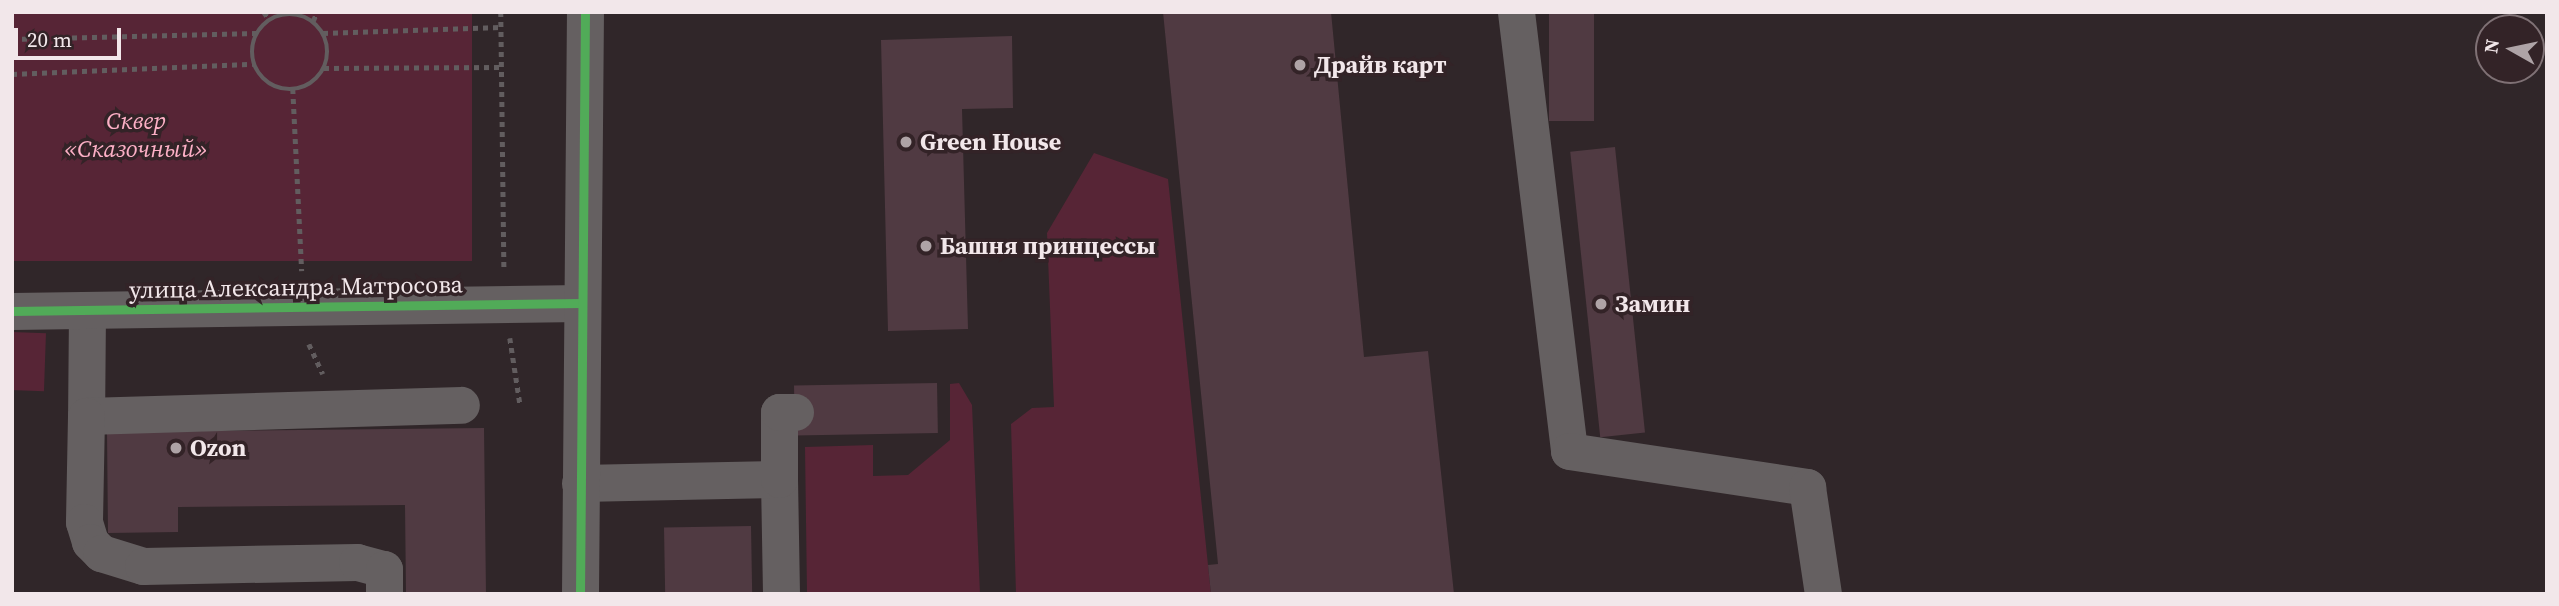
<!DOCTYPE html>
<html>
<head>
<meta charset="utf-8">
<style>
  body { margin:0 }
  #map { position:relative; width:2559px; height:606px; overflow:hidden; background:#302629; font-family:"Source Serif 4",serif }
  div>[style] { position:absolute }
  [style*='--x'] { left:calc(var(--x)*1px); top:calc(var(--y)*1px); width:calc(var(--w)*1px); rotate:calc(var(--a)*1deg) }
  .green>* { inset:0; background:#572536; transform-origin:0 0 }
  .building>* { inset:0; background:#503a42; transform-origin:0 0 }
  .path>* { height:4.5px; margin-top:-2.25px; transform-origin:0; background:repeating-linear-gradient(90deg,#625d5f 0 5px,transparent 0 10px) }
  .path>.ring { margin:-2.25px; padding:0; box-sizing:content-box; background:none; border:4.5px solid #625d5f; border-radius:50% }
  .minor>* { height:37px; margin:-18.5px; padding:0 18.5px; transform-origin:18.5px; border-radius:18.5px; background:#656061 }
  .cycleway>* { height:9px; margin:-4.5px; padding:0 4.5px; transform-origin:4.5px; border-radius:4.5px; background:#51ab58 }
  .dots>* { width:19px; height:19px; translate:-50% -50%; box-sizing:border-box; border:4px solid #332327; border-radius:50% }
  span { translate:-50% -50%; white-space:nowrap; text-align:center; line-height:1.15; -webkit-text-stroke:7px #332327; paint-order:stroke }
  .poi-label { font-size:24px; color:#f2e7ea; font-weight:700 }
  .left { translate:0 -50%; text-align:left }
  .park-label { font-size:24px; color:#fdb0c6; font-style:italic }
  .street-label { font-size:24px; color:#f2e7ea }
  .frame { position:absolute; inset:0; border:14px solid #f2e7ea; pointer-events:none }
  .north { position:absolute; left:2475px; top:14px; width:70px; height:70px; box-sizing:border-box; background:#332327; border:2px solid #7f7175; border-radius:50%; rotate:279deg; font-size:19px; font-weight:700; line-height:28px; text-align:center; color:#f2e7ea }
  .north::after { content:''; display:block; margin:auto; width:24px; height:32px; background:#aea3a6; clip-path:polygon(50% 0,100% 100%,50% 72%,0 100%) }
  .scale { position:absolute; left:14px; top:28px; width:107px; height:32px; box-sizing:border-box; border:4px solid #f2e7ea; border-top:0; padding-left:9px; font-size:21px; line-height:24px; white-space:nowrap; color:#f2e7ea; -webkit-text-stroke:5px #332327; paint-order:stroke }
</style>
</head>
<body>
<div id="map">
  <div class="green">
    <div style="left:12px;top:12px;width:460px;height:249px"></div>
    <div style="clip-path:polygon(1094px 153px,1168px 179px,1211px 594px,1016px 594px,1011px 424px,1032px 408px,1054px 407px,1047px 233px)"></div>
    <div style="left:12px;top:332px;width:34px;height:58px;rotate:2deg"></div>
    <div style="clip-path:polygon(959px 383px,972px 405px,980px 594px,807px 594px,805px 447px,873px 445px,873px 476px,908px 475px,950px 440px,950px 384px)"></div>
  </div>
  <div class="building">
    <div style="clip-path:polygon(1163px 12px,1331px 12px,1364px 357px,1428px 351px,1454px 594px,1211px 594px,1208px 565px,1218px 564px)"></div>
    <div style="left:1549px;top:12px;width:45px;height:109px"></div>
    <div style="clip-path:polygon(1012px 36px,1013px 108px,962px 109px,968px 329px,888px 331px,881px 40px)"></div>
    <div style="left:1615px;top:147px;width:287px;height:45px;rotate:84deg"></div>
    <div style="left:937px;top:383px;width:50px;height:143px;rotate:89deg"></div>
    <div style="clip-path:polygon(484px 428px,486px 594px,406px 594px,405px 505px,178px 507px,178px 532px,108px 533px,107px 432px)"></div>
    <div style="left:751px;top:526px;width:68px;height:87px;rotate:89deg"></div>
  </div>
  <div class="path">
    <div style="--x:264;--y:12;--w:10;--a:53"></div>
    <div style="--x:501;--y:12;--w:255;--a:89.3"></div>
    <div class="ring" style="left:252px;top:14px;width:71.5px;height:71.5px"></div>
    <div style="--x:313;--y:21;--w:10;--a:-66"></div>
    <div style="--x:323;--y:33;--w:178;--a:-1.9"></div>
    <div style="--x:12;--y:39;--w:245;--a:-1.4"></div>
    <div style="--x:324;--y:68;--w:177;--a:-0.3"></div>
    <div style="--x:12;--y:74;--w:242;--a:-2.4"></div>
    <div style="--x:293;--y:89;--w:182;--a:87.2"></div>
    <div style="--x:510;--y:338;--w:66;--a:81.3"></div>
    <div style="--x:309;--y:344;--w:33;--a:65"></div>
  </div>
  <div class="minor">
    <div style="--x:1516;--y:12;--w:442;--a:83.1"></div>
    <div style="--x:1569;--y:451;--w:241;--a:8.6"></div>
    <div style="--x:1807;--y:487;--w:108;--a:81.5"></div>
    <div style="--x:87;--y:310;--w:106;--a:90.5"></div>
    <div style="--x:86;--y:416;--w:375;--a:-1.7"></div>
    <div style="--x:12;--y:311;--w:569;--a:-0.81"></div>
    <div style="--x:86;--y:416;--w:106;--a:91.1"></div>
    <div style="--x:84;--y:522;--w:21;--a:73"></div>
    <div style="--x:90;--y:542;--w:16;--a:45"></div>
    <div style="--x:101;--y:553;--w:44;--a:17.2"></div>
    <div style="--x:143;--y:566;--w:214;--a:-1.1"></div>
    <div style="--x:357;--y:562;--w:28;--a:15"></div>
    <div style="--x:384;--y:569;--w:25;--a:90"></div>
    <div style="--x:779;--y:479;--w:115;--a:89"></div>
    <div style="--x:580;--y:483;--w:199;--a:-1.2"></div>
    <div style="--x:779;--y:479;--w:67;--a:-90"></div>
    <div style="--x:779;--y:412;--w:16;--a:0"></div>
    <div style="--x:580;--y:594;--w:582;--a:-89.51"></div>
  </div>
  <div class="cycleway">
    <div style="--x:12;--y:311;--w:569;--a:-0.81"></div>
    <div style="--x:580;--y:594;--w:582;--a:-89.51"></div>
  </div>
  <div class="dots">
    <div style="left:1300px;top:65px;background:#aea3a6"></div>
    <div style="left:906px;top:142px;background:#aea3a6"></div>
    <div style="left:926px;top:246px;background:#aea3a6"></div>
    <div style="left:1601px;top:304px;background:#aea3a6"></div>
    <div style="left:176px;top:448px;background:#aea3a6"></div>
  </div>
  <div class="poi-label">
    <span class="left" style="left:1314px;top:65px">Драйв карт</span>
    <span class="left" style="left:920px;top:142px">Green House</span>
    <span class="left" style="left:940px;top:246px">Башня принцессы</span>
    <span class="left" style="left:1615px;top:304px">Замин</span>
    <span class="left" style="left:190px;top:448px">Ozon</span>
  </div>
  <div class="park-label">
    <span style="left:136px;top:135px">Сквер<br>«Сказочный»</span>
  </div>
  <div class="street-label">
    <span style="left:296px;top:287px;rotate:-1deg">улица Александра Матросова</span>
  </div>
  <div class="frame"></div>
  <div class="north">N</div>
  <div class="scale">20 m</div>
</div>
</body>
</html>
